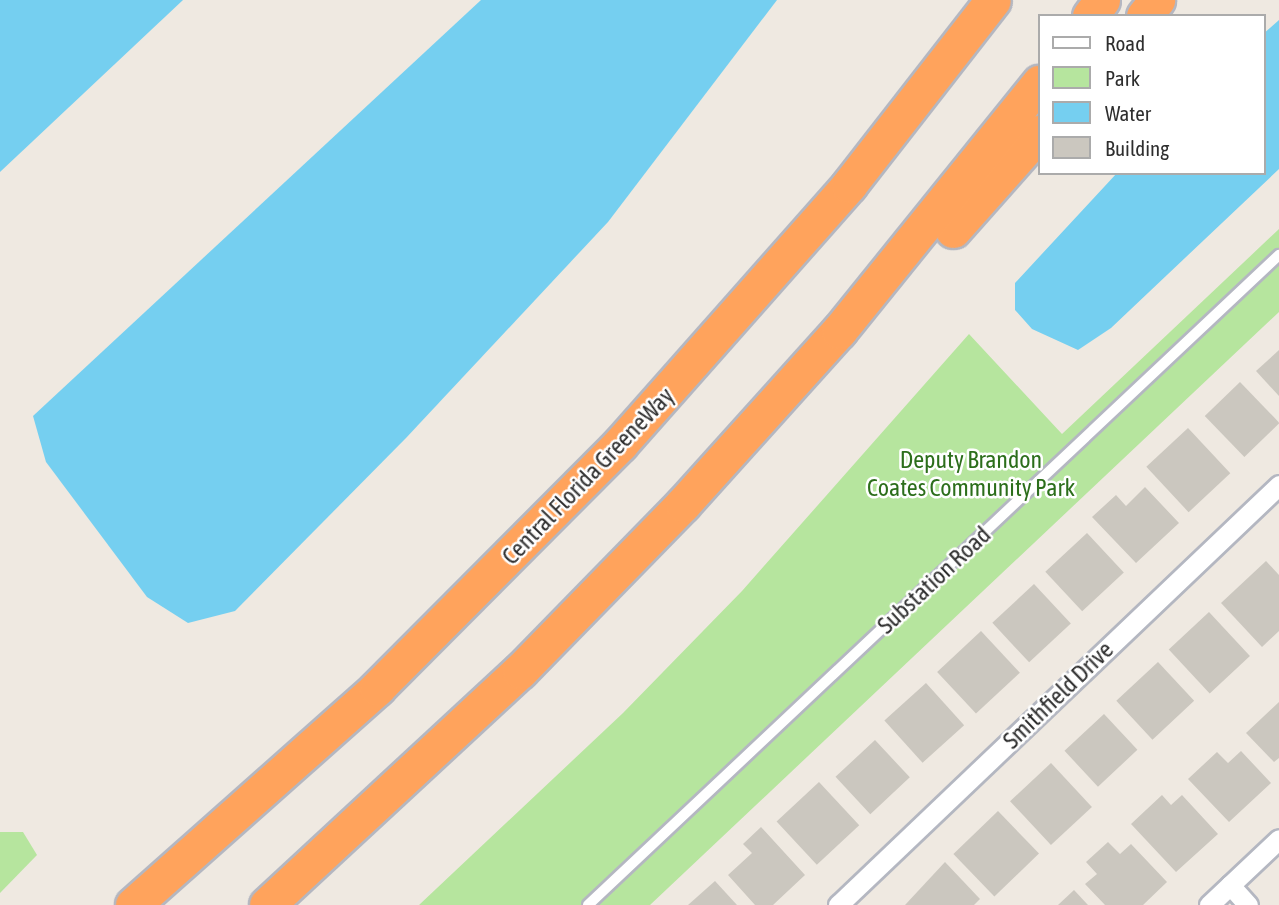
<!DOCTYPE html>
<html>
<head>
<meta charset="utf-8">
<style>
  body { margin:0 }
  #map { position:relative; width:1279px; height:905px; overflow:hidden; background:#efe9e1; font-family:"Asap Condensed",sans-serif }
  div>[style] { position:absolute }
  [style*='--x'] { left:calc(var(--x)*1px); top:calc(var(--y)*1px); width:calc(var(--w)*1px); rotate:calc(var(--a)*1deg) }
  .green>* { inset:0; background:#b6e59e }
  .water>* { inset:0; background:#75cff0 }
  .building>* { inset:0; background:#cbc7bf; transform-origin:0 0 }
  .roads { filter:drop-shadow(2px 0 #b4b7c1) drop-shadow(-2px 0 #b4b7c1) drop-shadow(0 2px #b4b7c1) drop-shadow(0 -2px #b4b7c1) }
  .lane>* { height:10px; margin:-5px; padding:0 5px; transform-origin:5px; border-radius:5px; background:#fff }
  .street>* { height:19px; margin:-9.5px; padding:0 9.5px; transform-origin:9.5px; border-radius:9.5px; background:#fff }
  .highway>* { height:35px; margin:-17.5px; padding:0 17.5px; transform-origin:17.5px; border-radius:17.5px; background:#ffa35c }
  span { translate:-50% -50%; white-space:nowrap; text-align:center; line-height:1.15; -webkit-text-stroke:5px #fff; paint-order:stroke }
  .park-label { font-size:24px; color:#2c6e1b }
  .street-label { font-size:24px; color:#2e2e2e }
  .legend { position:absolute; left:1038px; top:14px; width:228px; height:161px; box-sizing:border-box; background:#fff; border:2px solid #ababab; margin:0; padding:9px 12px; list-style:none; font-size:21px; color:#2e2e2e }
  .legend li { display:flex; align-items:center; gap:14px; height:35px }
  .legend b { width:35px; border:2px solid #ababab }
</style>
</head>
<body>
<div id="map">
  <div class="green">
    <div style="clip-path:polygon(1279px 229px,1279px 312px,650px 905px,419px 905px,623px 713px,742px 591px,969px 334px,1062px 434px)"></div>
    <div style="clip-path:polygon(0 832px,23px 832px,37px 855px,0 893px)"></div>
  </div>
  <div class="water">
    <div style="clip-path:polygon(0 0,183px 0,0 172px)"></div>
    <div style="clip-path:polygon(481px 0,777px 0,608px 222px,406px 438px,235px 611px,188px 623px,147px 597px,46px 462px,33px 416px)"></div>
    <div style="clip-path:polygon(1279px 20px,1279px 169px,1111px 328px,1078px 350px,1032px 329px,1015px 310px,1015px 283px,1117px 173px,1263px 173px,1263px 34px)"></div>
  </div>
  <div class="building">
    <div style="clip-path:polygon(1279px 350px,1279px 396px,1256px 371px)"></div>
    <div style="left:1240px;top:382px;width:57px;height:49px;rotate:46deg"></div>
    <div style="left:1188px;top:428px;width:62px;height:57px;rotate:47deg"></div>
    <div style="clip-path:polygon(1145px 487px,1179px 523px,1136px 563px,1092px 517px,1116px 495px,1126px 506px)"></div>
    <div style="left:1087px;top:533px;width:54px;height:57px;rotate:47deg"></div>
    <div style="clip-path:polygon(1266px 561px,1279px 575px,1279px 631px,1262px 647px,1221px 603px)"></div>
    <div style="left:1034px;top:584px;width:54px;height:57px;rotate:47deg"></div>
    <div style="left:1209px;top:612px;width:60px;height:55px;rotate:47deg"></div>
    <div style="left:981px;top:631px;width:57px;height:60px;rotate:47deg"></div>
    <div style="left:1158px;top:662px;width:53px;height:57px;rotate:47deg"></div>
    <div style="left:926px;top:683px;width:57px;height:56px;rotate:48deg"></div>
    <div style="clip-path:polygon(1279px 702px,1279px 758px,1274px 762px,1246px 733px)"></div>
    <div style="left:1104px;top:714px;width:49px;height:54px;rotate:47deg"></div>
    <div style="left:875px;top:740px;width:51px;height:54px;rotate:47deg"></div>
    <div style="clip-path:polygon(1241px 751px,1271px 783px,1229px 822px,1188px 779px,1217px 752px,1228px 763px)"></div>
    <div style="left:1051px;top:763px;width:60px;height:56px;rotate:47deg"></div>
    <div style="left:819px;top:782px;width:59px;height:58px;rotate:47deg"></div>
    <div style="clip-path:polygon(1162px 795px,1171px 805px,1182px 795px,1218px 834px,1176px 872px,1131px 824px)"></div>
    <div style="left:998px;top:811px;width:59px;height:62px;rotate:46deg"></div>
    <div style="clip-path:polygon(761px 827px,805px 875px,773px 905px,755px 905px,728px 875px,752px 853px,743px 844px)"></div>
    <div style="clip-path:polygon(1108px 842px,1120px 854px,1131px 844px,1167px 882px,1143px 905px,1105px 905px,1085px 884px,1097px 874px,1086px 862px)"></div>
    <div style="clip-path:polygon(945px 862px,980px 899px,974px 905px,905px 905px)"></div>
    <div style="clip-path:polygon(715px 881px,737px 905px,688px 905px)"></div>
    <div style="clip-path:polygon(1074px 890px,1088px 905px,1058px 905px)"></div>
  </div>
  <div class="roads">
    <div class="lane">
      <div style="--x:588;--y:905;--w:949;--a:-43.25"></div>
    </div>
    <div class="street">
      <div style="--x:1230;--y:885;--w:27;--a:48"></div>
      <div style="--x:838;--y:905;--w:609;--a:-43.6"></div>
      <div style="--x:1209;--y:905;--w:96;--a:-43.3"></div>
    </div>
    <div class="highway">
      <div style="--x:1090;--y:16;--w:20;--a:-53"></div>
      <div style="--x:1144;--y:16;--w:21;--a:-51"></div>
      <div style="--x:953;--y:230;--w:130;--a:-48.4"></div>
      <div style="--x:133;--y:905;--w:327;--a:-41.6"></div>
      <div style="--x:377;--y:688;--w:344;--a:-45.1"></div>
      <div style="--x:620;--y:444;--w:346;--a:-48.5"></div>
      <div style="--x:849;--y:185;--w:234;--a:-52.1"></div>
      <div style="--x:267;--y:905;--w:345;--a:-42.8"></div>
      <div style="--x:520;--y:671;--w:233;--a:-45.7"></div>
      <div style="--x:683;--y:504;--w:233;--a:-48"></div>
      <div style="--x:839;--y:331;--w:319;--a:-51.1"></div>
    </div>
  </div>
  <div class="park-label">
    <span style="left:971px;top:474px">Deputy Brandon<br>Coates Community Park</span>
  </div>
  <div class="street-label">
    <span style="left:588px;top:476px;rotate:-46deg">Central Florida GreeneWay</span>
    <span style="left:934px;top:580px;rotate:-43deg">Substation Road</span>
    <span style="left:1058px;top:695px;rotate:-44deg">Smithfield Drive</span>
  </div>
  <ul class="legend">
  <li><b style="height:9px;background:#fff"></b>Road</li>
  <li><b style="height:19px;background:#b6e59e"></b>Park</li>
  <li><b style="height:19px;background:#75cff0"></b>Water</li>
  <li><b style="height:19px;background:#cbc7bf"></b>Building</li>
  </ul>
</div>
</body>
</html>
